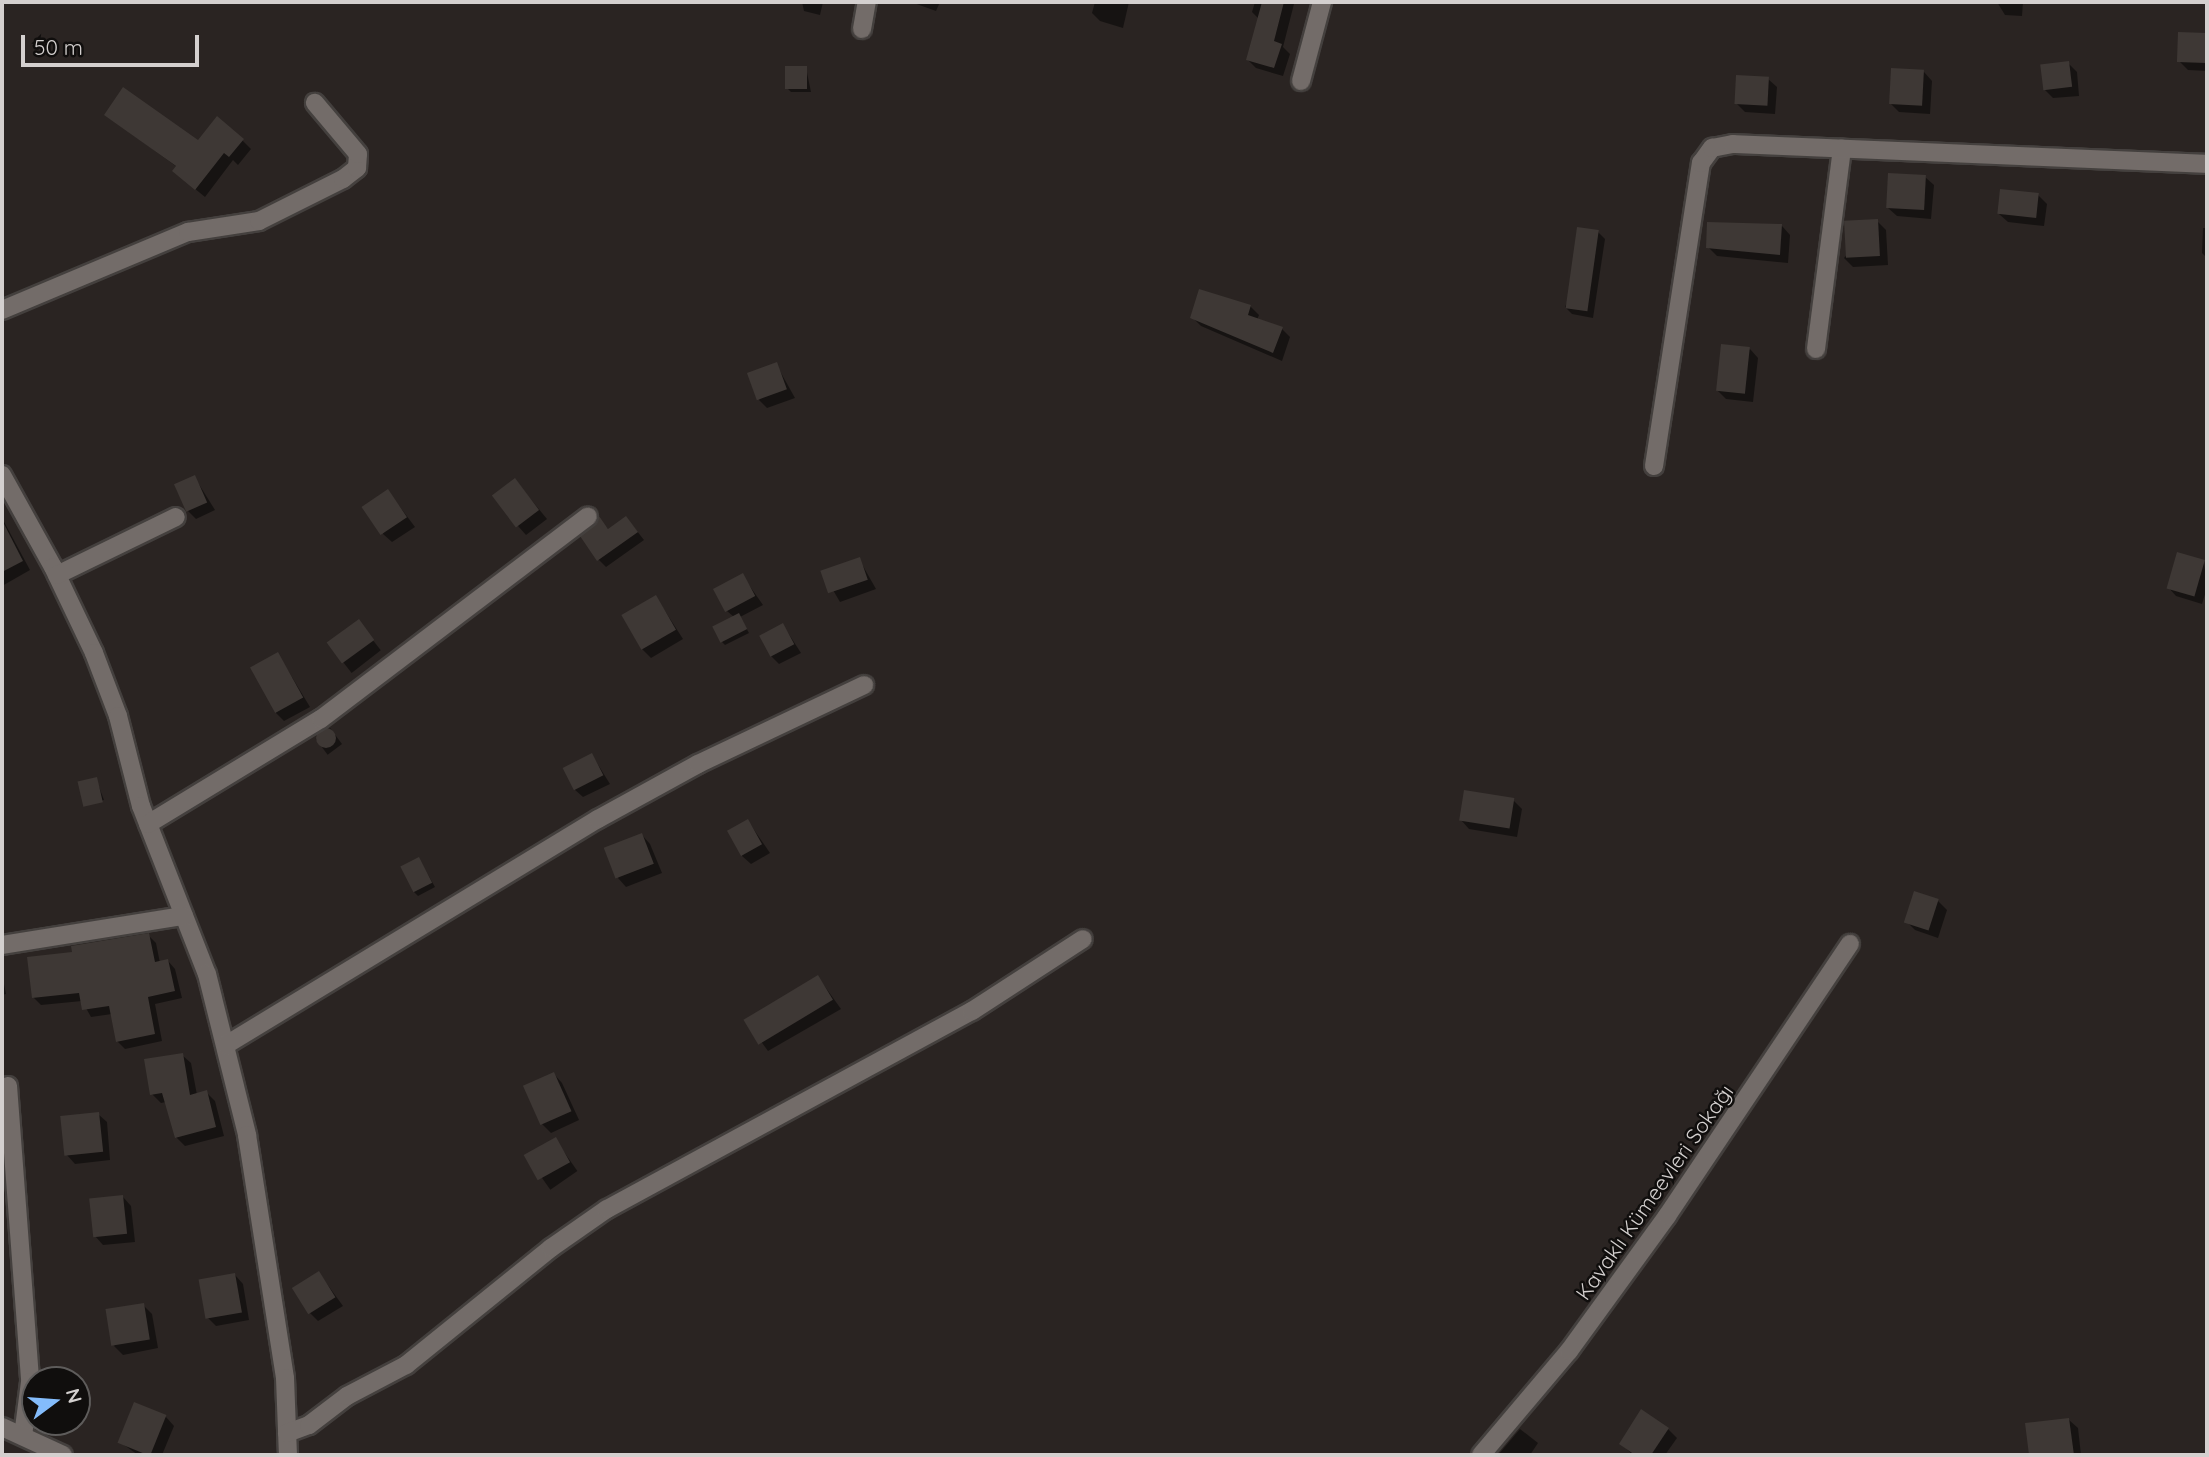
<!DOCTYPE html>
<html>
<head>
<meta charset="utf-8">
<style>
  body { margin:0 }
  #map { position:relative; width:2209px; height:1457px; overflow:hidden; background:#2a2422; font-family:Quicksand,sans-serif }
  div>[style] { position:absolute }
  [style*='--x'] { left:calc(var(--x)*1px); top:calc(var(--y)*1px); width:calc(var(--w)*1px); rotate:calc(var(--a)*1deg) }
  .shadow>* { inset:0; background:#0007; transform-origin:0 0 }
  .building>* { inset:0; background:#3e3835; transform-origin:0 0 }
  .round { border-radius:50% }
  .roads { filter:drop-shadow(2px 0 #44403e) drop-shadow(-2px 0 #44403e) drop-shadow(0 2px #44403e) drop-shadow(0 -2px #44403e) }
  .minor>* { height:18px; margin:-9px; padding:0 9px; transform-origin:9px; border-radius:9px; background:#736c69 }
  span { translate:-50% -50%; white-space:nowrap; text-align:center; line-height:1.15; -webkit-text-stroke:5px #100e0d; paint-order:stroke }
  .street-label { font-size:21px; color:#d4d0cf }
  .frame { position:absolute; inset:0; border:4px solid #d4d0cf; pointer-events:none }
  .north { position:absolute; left:21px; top:1366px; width:70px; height:70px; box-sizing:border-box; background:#100e0d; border:2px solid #5e5c5b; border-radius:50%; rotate:74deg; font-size:19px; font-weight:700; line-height:28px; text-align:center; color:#d4d0cf }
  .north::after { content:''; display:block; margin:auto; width:24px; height:32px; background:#84bcfb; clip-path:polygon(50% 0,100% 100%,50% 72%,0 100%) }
  .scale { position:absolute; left:21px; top:35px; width:178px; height:32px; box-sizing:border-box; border:4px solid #d4d0cf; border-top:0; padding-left:9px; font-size:21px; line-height:24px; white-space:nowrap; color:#d4d0cf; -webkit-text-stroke:5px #100e0d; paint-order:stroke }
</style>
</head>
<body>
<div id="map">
  <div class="shadow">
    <div style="clip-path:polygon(802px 2px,823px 2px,820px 15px,804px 11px)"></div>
    <div style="clip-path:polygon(911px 2px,940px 2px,936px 11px)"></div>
    <div style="clip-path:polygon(1095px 2px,1129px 2px,1123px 28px,1100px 21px,1092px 13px)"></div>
    <div style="clip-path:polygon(1255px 2px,1294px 4px,1283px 47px,1290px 54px,1283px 76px,1256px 68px,1247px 59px,1259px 19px,1252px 12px)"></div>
    <div style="clip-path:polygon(1997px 2px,2023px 2px,2022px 16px,2005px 15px)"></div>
    <div style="clip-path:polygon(2180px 34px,2207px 35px,2207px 71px,2188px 70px,2179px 61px)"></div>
    <div style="clip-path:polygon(2068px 63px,2077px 72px,2079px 96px,2053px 98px,2044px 89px)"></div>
    <div style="clip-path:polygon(806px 68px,811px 92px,791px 92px,787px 88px)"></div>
    <div style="clip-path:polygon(1924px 72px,1932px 81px,1930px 114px,1899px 112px,1890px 103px)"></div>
    <div style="clip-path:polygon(1768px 79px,1777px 87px,1775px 114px,1745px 112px,1737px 104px)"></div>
    <div style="clip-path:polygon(106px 115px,198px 142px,242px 140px,251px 149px,238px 165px,233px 160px,205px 197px,183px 179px,177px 167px)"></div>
    <div style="clip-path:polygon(1925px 177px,1934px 185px,1931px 219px,1897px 216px,1888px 208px)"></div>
    <div style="clip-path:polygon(2038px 195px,2047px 204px,2044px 226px,2008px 222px,1999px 214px)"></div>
    <div style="clip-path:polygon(1877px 221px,1886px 230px,1888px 265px,1853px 267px,1844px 258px)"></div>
    <div style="clip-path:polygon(1782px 226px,1790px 235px,1788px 263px,1717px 256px,1708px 247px)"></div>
    <div style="clip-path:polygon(2203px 228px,2207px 228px,2207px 258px,2202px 253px)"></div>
    <div style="clip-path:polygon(1598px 232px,1605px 239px,1593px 318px,1572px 314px,1565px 307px)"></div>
    <div style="clip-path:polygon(1250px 306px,1259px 315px,1257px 320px,1282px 329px,1290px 337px,1282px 361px,1201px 326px,1192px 317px)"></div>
    <div style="clip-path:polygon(1750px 349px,1758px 358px,1753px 402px,1726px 399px,1717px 390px)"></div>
    <div style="clip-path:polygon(776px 364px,795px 398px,767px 408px,759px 400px)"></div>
    <div style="clip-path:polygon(195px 478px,215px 510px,196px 519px,187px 510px)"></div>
    <div style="clip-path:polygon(515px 480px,547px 519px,526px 535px,518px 526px)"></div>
    <div style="clip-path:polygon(388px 491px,415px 527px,392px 542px,383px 534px)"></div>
    <div style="clip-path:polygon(2px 518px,30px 570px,2px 586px)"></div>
    <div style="clip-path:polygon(599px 519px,609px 530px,633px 526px,644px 540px,606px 567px,598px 559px)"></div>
    <div style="clip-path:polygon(859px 559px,876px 589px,840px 602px,823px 573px)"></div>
    <div style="clip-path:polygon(2204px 562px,2207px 588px,2202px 604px,2176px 596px,2168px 587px)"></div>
    <div style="clip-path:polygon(742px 575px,763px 605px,740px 617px,749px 633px,725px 645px,721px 641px,734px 617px,727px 611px)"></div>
    <div style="clip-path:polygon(656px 597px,683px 639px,651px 658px,642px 649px)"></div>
    <div style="left:358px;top:621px;width:37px;height:37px;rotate:52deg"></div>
    <div style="clip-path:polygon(783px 625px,801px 653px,779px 664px,771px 656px)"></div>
    <div style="clip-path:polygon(278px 654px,310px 707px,284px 721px,275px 712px)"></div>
    <div style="left:330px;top:728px;width:20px;height:18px;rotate:53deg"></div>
    <div style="clip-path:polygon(592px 755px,610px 784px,583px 797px,574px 789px)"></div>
    <div style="clip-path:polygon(96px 779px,104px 800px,85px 804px)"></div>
    <div style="clip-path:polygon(1513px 800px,1522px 809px,1517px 837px,1469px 829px,1461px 820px)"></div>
    <div style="clip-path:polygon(748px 821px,770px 853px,751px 864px,742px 856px)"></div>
    <div style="clip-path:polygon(642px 835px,650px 844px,662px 873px,626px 887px,618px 878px)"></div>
    <div style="clip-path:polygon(419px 859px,435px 887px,418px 896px,414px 892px)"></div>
    <div style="clip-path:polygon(1938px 901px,1947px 910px,1938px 938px,1915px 930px,1906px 921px)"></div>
    <div style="clip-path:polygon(148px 935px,156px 943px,160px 963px,168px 961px,175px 969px,182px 998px,155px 1004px,162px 1041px,125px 1049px,117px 1041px,112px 1014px,91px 1017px,82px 1001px,41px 1005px,33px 997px,74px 953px)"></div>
    <div style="clip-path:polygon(2px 974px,6px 994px,2px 995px)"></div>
    <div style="clip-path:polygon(818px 977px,841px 1009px,768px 1051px,747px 1022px)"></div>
    <div style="clip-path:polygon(182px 1055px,191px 1063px,197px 1095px,206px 1092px,215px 1101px,224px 1136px,185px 1146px,176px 1137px,166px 1102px,161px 1103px,152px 1094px)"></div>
    <div style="clip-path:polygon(554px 1074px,562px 1083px,579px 1120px,551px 1133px,542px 1124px)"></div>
    <div style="clip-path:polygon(98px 1114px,107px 1122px,110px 1160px,75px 1164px,67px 1155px)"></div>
    <div style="left:555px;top:1139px;width:39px;height:33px;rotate:55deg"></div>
    <div style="clip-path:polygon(123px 1197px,131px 1206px,135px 1242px,103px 1245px,95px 1236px)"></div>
    <div style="clip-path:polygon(319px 1273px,343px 1306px,318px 1321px,310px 1313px)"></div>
    <div style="clip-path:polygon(235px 1275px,243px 1284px,249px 1320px,216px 1326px,207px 1317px)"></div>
    <div style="clip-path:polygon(143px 1305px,152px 1314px,158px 1348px,123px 1355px,114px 1346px)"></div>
    <div style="clip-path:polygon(166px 1417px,174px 1426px,162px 1455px,138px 1455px,120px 1442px)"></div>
    <div style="clip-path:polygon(2069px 1420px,2078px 1428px,2081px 1455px,2031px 1455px,2027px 1425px)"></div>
    <div style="clip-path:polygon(1520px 1429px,1538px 1443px,1530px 1455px,1498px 1455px)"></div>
    <div style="clip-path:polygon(1668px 1429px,1677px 1438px,1665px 1455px,1633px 1455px,1621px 1444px)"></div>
  </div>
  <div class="building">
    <div style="clip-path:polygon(1262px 2px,1284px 2px,1274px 41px,1282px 44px,1274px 68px,1246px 60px)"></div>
    <div style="left:2178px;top:32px;width:29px;height:30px;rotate:2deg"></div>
    <div style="left:2069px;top:61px;width:26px;height:29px;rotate:83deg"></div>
    <div style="left:785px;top:66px;width:22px;height:23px"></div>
    <div style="left:1891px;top:68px;width:33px;height:36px;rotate:3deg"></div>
    <div style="left:1736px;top:75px;width:33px;height:29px;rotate:3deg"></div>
    <div style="clip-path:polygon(123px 87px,198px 140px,217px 116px,244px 139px,229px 157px,224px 153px,195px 190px,172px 171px,176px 166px,104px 115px)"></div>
    <div style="left:1888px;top:173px;width:38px;height:35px;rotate:3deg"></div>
    <div style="left:2000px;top:189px;width:39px;height:25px;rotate:6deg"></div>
    <div style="left:1878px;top:219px;width:37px;height:34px;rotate:87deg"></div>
    <div style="clip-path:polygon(1707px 222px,1782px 224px,1780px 255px,1706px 248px)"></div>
    <div style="left:1577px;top:227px;width:22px;height:82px;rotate:8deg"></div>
    <div style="clip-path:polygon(1199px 289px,1251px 305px,1248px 315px,1283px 327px,1273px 353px,1190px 318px)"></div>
    <div style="left:1721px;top:344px;width:29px;height:47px;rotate:6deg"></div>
    <div style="left:777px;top:362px;width:29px;height:32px;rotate:70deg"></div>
    <div style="left:195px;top:475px;width:30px;height:23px;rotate:66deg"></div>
    <div style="left:515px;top:478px;width:40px;height:29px;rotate:53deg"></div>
    <div style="left:388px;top:489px;width:34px;height:32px;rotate:56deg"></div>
    <div style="clip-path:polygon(599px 516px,608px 529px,626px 516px,638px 532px,597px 561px,580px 536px)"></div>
    <div style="clip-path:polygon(2px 520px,23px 561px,2px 572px)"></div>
    <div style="left:2177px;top:552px;width:29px;height:38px;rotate:16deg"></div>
    <div style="left:860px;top:557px;width:24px;height:42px;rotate:71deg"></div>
    <div style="left:743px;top:573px;width:26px;height:34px;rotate:62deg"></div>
    <div style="left:656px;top:595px;width:40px;height:40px;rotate:60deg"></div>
    <div style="left:739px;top:613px;width:18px;height:30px;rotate:63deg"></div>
    <div style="left:359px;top:619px;width:26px;height:40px;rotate:54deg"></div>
    <div style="left:783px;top:623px;width:24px;height:27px;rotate:62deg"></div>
    <div style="left:278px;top:652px;width:52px;height:32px;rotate:61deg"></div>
    <div class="round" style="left:316px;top:728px;width:20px;height:20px"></div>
    <div style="left:592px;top:753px;width:25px;height:33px;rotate:63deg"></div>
    <div style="left:97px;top:777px;width:26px;height:20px;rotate:77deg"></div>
    <div style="left:1464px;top:790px;width:51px;height:31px;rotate:9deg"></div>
    <div style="left:748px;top:819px;width:29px;height:24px;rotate:61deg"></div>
    <div style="left:642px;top:833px;width:33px;height:41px;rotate:69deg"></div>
    <div style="left:419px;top:857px;width:29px;height:21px;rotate:63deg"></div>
    <div style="left:1914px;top:891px;width:26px;height:33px;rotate:18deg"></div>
    <div style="clip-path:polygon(149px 933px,155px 962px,168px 959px,175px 991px,148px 997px,155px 1034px,116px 1042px,109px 1006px,82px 1010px,79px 993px,32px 998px,27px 957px,72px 952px,71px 946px)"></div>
    <div style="left:818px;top:975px;width:29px;height:87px;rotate:59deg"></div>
    <div style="clip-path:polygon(183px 1053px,190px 1095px,207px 1090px,216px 1127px,175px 1138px,162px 1093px,150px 1095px,144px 1059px)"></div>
    <div style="left:554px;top:1072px;width:43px;height:34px;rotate:66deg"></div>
    <div style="left:99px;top:1112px;width:40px;height:39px;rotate:84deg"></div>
    <div style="left:556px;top:1137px;width:29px;height:37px;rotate:61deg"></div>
    <div style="left:123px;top:1195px;width:39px;height:34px;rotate:84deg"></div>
    <div style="left:319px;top:1271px;width:31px;height:32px;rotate:58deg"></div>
    <div style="left:235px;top:1273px;width:40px;height:37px;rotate:80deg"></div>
    <div style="left:144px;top:1303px;width:37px;height:39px;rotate:81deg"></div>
    <div style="left:134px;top:1402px;width:35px;height:44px;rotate:22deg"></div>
    <div style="clip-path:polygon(1641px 1409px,1669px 1428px,1651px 1455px,1635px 1455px,1619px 1444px)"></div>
    <div style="clip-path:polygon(2069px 1418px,2074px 1455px,2029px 1455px,2025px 1423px)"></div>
  </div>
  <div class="roads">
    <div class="minor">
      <div style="--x:862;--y:29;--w:27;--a:-80"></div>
      <div style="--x:1301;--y:81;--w:82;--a:-75.1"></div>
      <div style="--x:2;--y:310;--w:202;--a:-22.8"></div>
      <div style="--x:188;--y:232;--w:72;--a:-8.8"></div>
      <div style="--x:259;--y:221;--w:94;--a:-26.6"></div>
      <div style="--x:343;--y:179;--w:18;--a:-38"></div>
      <div style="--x:357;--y:168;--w:14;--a:-86"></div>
      <div style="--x:358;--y:154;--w:67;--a:-130.1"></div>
      <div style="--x:1816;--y:349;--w:202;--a:-82.6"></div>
      <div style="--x:1654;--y:466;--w:307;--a:-81.2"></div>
      <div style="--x:1701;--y:163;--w:19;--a:-54"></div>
      <div style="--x:1712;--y:148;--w:21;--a:-11"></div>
      <div style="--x:1733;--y:144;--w:474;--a:2.4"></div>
      <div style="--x:2;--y:475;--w:105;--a:61"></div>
      <div style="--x:53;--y:567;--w:95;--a:64.5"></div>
      <div style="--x:94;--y:653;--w:67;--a:69.1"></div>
      <div style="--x:118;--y:716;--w:93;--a:75.7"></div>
      <div style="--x:141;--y:806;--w:180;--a:68.6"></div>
      <div style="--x:207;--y:974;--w:166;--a:76"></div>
      <div style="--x:247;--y:1135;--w:246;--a:81.1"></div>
      <div style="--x:285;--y:1378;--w:77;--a:87.8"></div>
      <div style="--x:57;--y:575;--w:132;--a:-26"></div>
      <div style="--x:148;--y:824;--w:202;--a:-31.3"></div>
      <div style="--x:321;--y:719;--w:335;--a:-37.2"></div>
      <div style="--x:2;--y:945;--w:184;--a:-9.1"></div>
      <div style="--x:226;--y:1045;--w:435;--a:-31.3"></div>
      <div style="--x:598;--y:819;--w:114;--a:-28.8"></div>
      <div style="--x:698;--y:764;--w:184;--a:-25.4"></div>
      <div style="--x:8;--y:1086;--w:297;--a:85.7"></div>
      <div style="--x:30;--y:1382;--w:54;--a:97.4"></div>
      <div style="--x:2;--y:1427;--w:67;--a:24.7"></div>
      <div style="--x:287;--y:1433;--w:23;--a:-20"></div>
      <div style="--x:309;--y:1425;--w:48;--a:-37.3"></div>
      <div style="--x:347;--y:1396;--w:67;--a:-27.7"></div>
      <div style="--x:406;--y:1365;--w:186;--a:-38.9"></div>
      <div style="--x:551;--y:1248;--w:68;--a:-34.9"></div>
      <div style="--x:607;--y:1209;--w:415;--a:-28.5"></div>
      <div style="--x:972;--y:1011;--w:132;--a:-33"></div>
      <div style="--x:1481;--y:1455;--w:136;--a:-49.8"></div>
      <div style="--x:1569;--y:1351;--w:167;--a:-54"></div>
      <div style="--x:1667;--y:1216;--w:328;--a:-56.1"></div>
    </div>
  </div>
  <div class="street-label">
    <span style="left:1654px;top:1192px;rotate:-55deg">Kavaklı Kümeevleri Sokağı</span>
  </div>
  <div class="frame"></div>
  <div class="north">N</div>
  <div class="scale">50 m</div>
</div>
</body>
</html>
